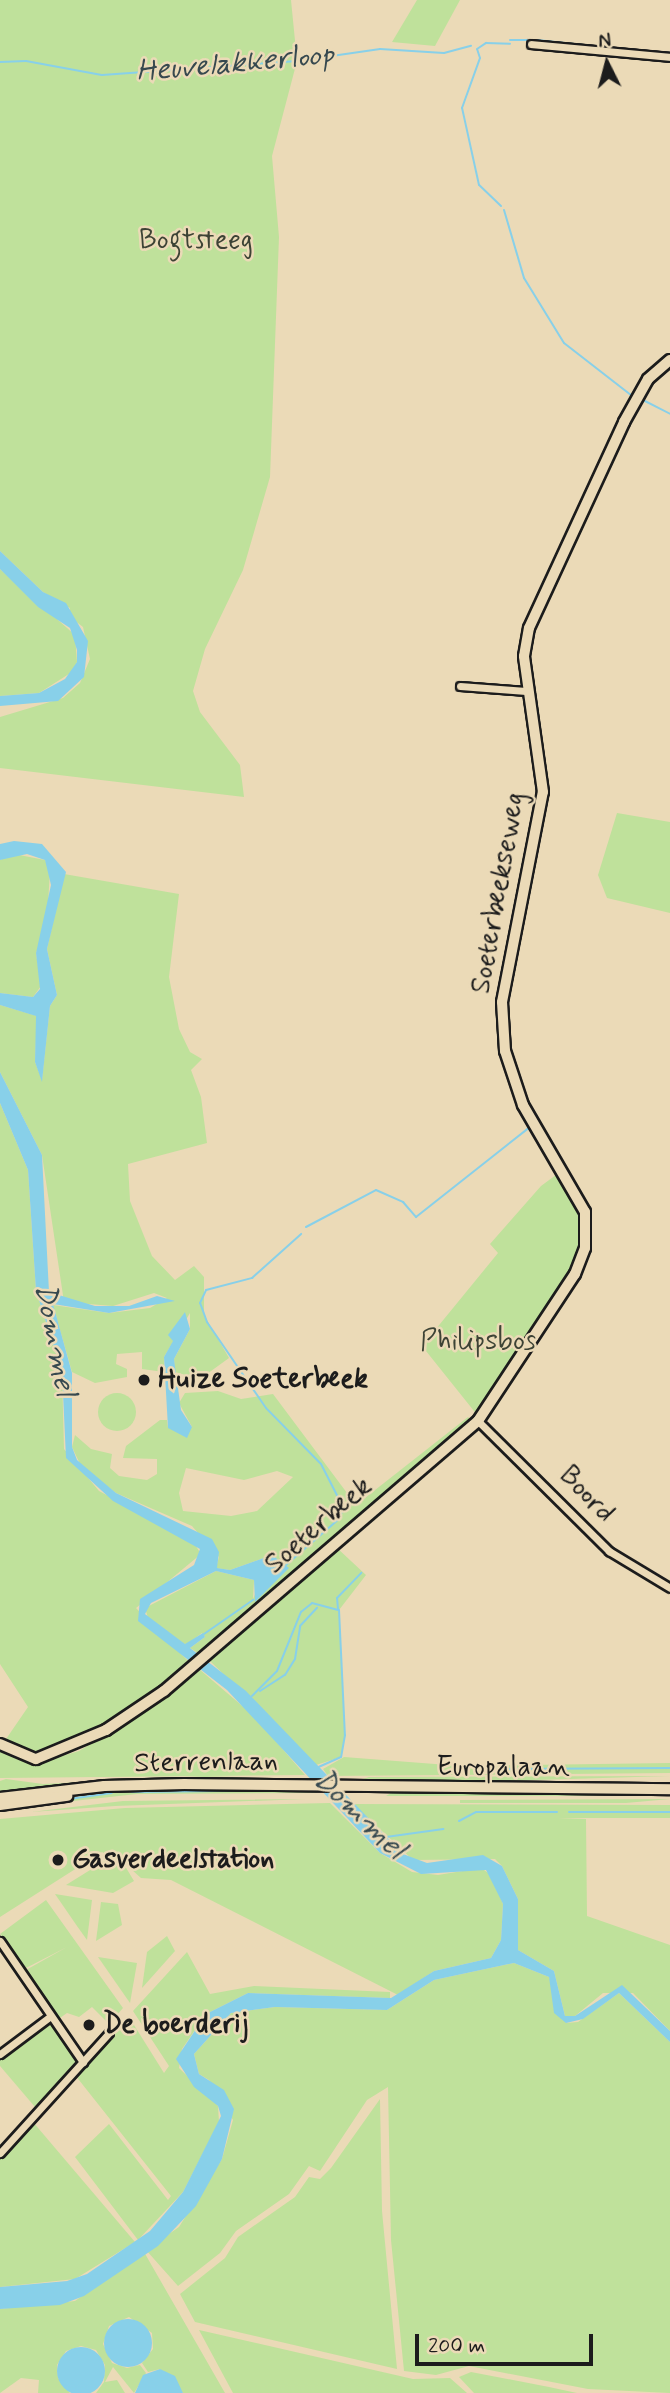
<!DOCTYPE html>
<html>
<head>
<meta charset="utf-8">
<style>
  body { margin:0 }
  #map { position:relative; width:670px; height:2393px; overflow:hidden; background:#ebdab7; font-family:Mynerve,sans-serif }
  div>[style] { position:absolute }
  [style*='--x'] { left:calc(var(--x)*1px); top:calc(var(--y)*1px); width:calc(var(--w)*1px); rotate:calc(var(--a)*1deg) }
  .green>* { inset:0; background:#bfe19b }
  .round { border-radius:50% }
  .water>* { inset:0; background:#88d0e9 }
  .stream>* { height:2px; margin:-1px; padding:0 1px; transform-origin:1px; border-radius:1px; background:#88d0e9 }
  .roads { filter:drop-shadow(2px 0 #1c1c1c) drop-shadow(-2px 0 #1c1c1c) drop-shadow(0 2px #1c1c1c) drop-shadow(0 -2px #1c1c1c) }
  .street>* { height:7px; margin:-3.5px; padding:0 3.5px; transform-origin:3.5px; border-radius:3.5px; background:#ebdab7 }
  .secondary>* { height:10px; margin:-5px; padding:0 5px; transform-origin:5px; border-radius:5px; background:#ebdab7 }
  .dots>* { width:19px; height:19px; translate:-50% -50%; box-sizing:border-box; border:4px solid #ebdab7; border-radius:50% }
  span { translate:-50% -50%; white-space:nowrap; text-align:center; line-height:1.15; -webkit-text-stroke:5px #ebdab7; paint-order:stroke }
  .park-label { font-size:28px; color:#3d4335 }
  .street-label { font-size:28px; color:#1c1c1c }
  .poi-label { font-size:28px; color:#1c1c1c; font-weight:700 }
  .left { translate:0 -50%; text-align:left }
  .water-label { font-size:30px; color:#37494f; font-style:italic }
  .north { position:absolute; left:572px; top:28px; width:70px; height:70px; -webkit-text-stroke:5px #ebdab7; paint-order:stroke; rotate:354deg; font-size:19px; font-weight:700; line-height:28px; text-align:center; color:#1c1c1c }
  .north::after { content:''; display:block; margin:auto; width:24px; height:32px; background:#1c1c1c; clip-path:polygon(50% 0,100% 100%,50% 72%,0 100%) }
  .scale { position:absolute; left:415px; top:2334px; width:178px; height:32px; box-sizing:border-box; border:4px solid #1c1c1c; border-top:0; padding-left:9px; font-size:21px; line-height:24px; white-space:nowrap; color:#1c1c1c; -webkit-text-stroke:5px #ebdab7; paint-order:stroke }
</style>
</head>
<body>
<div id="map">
  <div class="green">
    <div style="clip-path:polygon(0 0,291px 0,297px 61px,272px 156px,279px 237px,270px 477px,243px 570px,205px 649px,193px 691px,200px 712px,240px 765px,244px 797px,0 768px,0 717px,63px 698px,80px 683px,90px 659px,83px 627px,70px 617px,70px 608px,43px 592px,0 551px)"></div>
    <div style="clip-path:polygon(417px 0,460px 0,435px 46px,392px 42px)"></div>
    <div style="clip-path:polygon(0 569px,75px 635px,77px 662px,72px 672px,39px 693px,0 696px)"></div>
    <div style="clip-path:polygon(617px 813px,670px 822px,670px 913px,607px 898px,598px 875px)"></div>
    <div style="clip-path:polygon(14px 854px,45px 860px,50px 870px,47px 922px,36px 953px,41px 986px,33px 997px,0 993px,0 860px)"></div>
    <div style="clip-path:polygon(64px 874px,179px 894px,169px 977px,179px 1029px,190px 1052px,202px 1059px,191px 1070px,201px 1097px,207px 1143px,128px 1164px,130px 1201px,152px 1256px,175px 1280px,194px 1266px,204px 1277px,204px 1315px,229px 1358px,200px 1379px,175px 1372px,174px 1359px,190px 1329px,190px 1313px,164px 1357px,164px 1372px,142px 1369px,142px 1352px,117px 1354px,116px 1364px,127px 1369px,127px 1377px,95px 1383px,72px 1372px,53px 1305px,109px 1313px,150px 1308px,167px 1298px,154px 1293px,113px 1306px,64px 1302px,42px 1155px,0 1072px,0 1005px,37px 1016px,35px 1062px,42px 1080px,50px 1006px,57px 995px,47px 949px)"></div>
    <div style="clip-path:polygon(0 1103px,28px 1170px,36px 1291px,62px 1372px,64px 1449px,99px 1491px,192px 1540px,201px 1554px,136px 1608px,191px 1664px,101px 1726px,30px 1754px,4px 1742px,28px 1707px,0 1664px)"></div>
    <div style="clip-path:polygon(564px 1169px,587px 1220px,575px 1274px,478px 1416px,422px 1346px,498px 1253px,490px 1244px,541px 1186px)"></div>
    <div style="clip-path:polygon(evenodd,218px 1391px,241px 1399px,273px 1394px,356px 1505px,468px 1417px,473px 1422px,360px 1513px,201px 1655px,190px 1648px,205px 1637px,202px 1633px,186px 1645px,148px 1618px,145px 1608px,216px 1571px,254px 1580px,253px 1599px,272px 1555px,230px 1570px,216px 1568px,219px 1557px,192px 1526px,116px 1493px,81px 1466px,72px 1447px,75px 1435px,91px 1449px,112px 1454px,110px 1468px,119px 1476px,147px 1480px,157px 1474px,157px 1459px,123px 1458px,126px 1446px,160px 1420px,167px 1420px,168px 1428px,192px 1427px,179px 1403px,185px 1393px,218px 1391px,186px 1468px,244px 1480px,277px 1471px,293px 1477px,257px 1511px,231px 1516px,183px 1511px,179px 1493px,186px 1468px)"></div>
    <div class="round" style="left:98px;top:1393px;width:38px;height:38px"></div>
    <div style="clip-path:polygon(336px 1547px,366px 1575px,339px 1610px,345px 1735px,341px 1757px,316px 1765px,209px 1660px)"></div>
    <div style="clip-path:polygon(199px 1669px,254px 1716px,305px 1775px,0 1778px,0 1748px,34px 1764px,79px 1751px,135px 1717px)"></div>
    <div style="clip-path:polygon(344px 1757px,461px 1766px,670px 1763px,670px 1773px,328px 1776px,323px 1769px)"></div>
    <div style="clip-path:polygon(204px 1776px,237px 1777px,276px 1780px,275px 1781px,186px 1777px,0 1793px,0 1781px,6px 1779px,43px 1784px)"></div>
    <div style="clip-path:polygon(670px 1776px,402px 1784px,357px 1781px,369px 1777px)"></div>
    <div style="clip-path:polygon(317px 1787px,317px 1793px,137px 1794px,0 1809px,121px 1790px)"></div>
    <div style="clip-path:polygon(396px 1790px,670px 1792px,670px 1796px,386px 1796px)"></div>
    <div style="clip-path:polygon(306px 1799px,115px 1806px,31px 1812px,123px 1801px)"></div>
    <div style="clip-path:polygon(670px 1799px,626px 1803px,460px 1803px,460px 1800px)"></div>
    <div style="clip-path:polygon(330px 1803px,380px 1853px,412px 1872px,438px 1875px,481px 1868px,491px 1875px,503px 1904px,501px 1940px,491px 1958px,434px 1971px,398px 1995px,171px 1880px,141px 1878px,122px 1861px,134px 1881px,113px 1893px,66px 1885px,111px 1857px,102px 1852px,0 1917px,0 1819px,125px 1808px)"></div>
    <div style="clip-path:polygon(353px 1804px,670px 1805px,670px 1818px,558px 1818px,586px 1819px,587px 1916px,670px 1945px,670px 2031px,633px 1993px,603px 1993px,575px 2016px,565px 2016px,554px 1971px,518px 1950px,518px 1899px,502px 1866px,495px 1859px,413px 1860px)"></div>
    <div style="clip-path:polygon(55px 1894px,92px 1900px,87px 1940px,77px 1926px)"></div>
    <div style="clip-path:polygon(46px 1900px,123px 2008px,109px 2024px,92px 2007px,79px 2017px,67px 2013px,57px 2020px,47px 2010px,26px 1970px,67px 1947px,24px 1969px,0 1934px)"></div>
    <div style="clip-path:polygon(101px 1902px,118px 1904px,122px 1925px,96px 1941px)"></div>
    <div style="clip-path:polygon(167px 1936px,175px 1951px,142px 1988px,147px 1952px)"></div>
    <div style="clip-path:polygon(187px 1952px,210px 1994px,254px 1986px,390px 1992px,390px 1998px,248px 1993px,206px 2014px,182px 2049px,179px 2068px,218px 2106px,219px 2122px,183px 2192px,138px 2240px,75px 2157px,109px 2124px,168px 2200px,171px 2196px,75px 2075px,129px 2017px,164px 2073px,169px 2066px,133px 2011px)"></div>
    <div style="clip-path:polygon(98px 1957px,137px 1963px,130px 2003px)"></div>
    <div style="clip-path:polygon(514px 1963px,549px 1977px,566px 2023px,578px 2022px,619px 1993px,670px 2042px,670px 2393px,588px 2389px,469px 2366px,436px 2375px,404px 2371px,391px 2240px,388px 2087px,367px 2100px,320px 2171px,309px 2166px,289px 2194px,236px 2231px,220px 2253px,178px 2286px,146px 2250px,179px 2227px,222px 2159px,233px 2120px,209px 2080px,199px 2074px,194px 2054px,231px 2013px,275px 2007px,387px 2010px,434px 1980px)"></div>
    <div style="clip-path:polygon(49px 2021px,78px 2059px,35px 2107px,0 2066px,0 2055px)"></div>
    <div style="clip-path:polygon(380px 2099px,382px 2211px,397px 2369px,195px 2322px,180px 2294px,225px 2258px,238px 2237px,295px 2197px,309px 2177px,320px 2179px,331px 2168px)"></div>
    <div style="clip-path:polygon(33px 2122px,135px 2242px,75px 2279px,0 2287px,0 2159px)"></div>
    <div style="clip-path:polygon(144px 2252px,225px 2393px,183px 2393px,160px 2369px,148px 2372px,142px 2363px,153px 2349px,152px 2333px,129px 2317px,109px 2326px,103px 2344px,112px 2363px,127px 2368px,140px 2365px,146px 2373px,134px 2393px,113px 2367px,105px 2382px,117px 2380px,125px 2393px,96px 2393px,104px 2382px,105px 2365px,96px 2350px,81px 2346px,66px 2351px,57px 2365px,58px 2378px,70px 2393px,38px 2393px,39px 2380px,21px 2378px,0 2393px,0 2309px,75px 2301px)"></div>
    <div style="clip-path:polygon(199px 2330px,413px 2379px,450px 2378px,467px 2393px,233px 2393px)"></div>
    <div style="clip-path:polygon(471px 2372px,549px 2387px,577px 2393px,474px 2393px,459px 2377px)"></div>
  </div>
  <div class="water">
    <div style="clip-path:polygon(0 551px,43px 592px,66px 603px,88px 641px,84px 677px,58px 701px,0 706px,0 696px,39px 693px,65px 679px,77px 662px,77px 650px,70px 628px,38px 607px,0 569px)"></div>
    <div style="clip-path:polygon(14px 841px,42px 844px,66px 872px,47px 949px,57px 995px,50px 1006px,42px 1082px,35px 1062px,36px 1016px,0 1005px,0 993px,33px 997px,40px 989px,36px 953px,51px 885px,45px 860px,27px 854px,0 860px,0 844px)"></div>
    <div style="clip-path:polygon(0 1072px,42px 1155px,49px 1292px,95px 1306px,129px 1306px,157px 1296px,175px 1301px,109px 1313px,53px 1304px,72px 1373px,72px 1447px,77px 1460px,116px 1493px,212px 1539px,219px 1552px,217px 1568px,230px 1570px,272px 1555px,289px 1568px,255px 1602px,254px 1580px,216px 1571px,151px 1603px,145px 1614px,185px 1644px,203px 1633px,205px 1637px,190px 1648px,246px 1691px,403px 1854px,427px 1863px,483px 1855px,502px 1866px,518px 1899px,518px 1950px,554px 1971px,565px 2016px,575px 2016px,622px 1985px,670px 2031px,670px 2042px,619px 1993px,583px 2019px,566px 2023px,554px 2013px,549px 1977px,514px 1963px,434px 1980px,387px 2010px,275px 2007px,231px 2013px,194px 2054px,199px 2074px,224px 2090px,234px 2109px,222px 2159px,196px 2206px,158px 2246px,84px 2296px,60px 2305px,0 2309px,0 2287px,67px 2281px,87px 2274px,150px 2231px,183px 2192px,221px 2116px,218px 2106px,194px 2087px,176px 2059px,206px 2014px,248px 1993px,391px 1998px,434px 1971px,491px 1958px,501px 1940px,503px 1904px,486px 1870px,421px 1874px,380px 1853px,227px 1690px,138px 1621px,140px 1599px,194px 1565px,200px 1549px,113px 1501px,66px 1458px,62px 1372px,36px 1291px,28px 1170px,0 1103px)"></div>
    <div style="clip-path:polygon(185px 1312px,190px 1329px,174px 1359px,181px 1410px,192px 1427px,187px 1438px,168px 1428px,164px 1357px,173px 1341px,168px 1335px)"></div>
    <div class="round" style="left:104px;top:2319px;width:48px;height:48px"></div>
    <div class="round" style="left:57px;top:2347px;width:48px;height:48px"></div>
    <div style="clip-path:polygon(160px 2369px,175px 2376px,183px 2393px,135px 2393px,143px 2375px)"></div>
  </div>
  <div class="stream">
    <div style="--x:510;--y:40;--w:17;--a:0"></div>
    <div style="--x:537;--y:40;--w:66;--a:6.1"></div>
    <div style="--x:0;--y:62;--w:26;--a:-2"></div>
    <div style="--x:26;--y:61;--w:77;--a:10.4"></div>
    <div style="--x:102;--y:75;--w:196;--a:-4.1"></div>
    <div style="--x:297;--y:61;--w:84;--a:-8.2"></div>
    <div style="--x:380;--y:49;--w:64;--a:3.6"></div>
    <div style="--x:444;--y:53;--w:28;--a:-15"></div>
    <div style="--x:501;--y:206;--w:30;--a:-136"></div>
    <div style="--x:479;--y:185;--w:79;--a:-102.4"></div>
    <div style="--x:462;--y:108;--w:53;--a:-70.2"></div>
    <div style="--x:480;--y:58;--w:9;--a:-108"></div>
    <div style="--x:477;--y:49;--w:11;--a:-34"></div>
    <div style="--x:486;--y:43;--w:24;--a:2"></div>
    <div style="--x:504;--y:210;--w:71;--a:73.6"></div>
    <div style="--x:524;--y:278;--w:76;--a:58.4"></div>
    <div style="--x:564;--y:343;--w:86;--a:37.9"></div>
    <div style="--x:641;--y:399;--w:33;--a:27"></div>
    <div style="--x:306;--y:1227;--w:79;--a:-27.9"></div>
    <div style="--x:376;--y:1190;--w:30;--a:24"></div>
    <div style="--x:403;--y:1202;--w:20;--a:49"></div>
    <div style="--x:416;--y:1217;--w:145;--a:-38.3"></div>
    <div style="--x:286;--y:1565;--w:72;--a:-41"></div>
    <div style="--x:340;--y:1518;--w:11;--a:-75"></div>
    <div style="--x:343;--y:1507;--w:48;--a:-117.1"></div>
    <div style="--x:321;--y:1464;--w:78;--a:-134.5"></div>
    <div style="--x:266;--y:1408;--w:104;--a:-124.5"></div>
    <div style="--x:207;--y:1322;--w:20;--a:-110"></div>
    <div style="--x:200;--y:1303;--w:14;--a:-65"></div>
    <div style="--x:206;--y:1290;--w:48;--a:-14.6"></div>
    <div style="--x:252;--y:1278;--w:66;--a:-41.9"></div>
    <div style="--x:338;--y:1609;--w:11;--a:-95"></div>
    <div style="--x:337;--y:1598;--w:35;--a:-46"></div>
    <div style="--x:204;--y:1634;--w:60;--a:-34.8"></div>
    <div style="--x:260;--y:1691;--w:30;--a:-33"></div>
    <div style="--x:285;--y:1675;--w:19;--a:-58"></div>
    <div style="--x:295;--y:1659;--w:33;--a:-81"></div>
    <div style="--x:300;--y:1626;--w:25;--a:-47"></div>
    <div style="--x:252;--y:1696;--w:35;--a:-45"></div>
    <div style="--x:277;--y:1671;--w:64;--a:-67.9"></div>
    <div style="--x:301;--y:1612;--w:14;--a:-39"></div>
    <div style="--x:312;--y:1603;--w:28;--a:15"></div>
    <div style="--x:339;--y:1610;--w:125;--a:87.3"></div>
    <div style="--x:345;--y:1735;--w:22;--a:100"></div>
    <div style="--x:341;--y:1757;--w:24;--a:156"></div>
    <div style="--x:490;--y:1769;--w:180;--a:-0.3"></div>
    <div style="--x:132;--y:1792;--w:160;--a:-0.7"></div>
    <div style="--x:69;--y:1799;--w:43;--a:-7.9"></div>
    <div style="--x:569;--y:1812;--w:101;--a:0"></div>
    <div style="--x:459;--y:1821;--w:19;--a:-28"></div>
    <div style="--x:476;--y:1812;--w:81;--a:0"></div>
    <div style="--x:386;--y:1837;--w:58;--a:-8"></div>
  </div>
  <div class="roads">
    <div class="street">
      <div style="--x:531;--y:44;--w:140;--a:5.3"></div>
      <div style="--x:460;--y:686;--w:66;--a:4.3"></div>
      <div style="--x:478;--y:1421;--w:185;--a:44.8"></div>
      <div style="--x:609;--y:1551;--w:71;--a:31.2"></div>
      <div style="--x:0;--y:1941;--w:147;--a:55.6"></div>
      <div style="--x:0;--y:2054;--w:60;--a:-36.9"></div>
      <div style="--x:0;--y:2153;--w:162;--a:-47.8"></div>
    </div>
    <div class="secondary">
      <div style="--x:0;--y:1744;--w:39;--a:23"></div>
      <div style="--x:36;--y:1759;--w:76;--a:-22.5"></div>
      <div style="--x:106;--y:1730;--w:70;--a:-33.9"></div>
      <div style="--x:164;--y:1691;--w:414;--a:-40.7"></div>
      <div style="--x:478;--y:1421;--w:176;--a:-56.6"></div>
      <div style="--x:575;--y:1274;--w:28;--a:-69"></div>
      <div style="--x:585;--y:1248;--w:36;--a:-90"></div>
      <div style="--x:585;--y:1212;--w:124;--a:-120.1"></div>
      <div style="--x:523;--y:1105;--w:57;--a:-108.4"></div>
      <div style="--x:505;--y:1051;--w:49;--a:-93.5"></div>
      <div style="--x:502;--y:1002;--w:214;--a:-79"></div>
      <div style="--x:543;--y:792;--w:137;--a:-98"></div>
      <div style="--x:524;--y:656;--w:28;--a:-80"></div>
      <div style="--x:529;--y:628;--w:227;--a:-65.2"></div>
      <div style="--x:624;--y:422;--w:49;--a:-60.8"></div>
      <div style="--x:648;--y:379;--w:29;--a:-41"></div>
      <div style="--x:0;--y:1798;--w:105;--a:-6.6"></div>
      <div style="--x:104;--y:1786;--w:81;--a:-1.4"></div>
      <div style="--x:185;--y:1784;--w:485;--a:0.6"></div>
      <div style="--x:0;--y:1805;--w:68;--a:-7.7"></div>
    </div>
  </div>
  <div class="dots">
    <div style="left:144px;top:1380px;background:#1c1c1c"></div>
    <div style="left:58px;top:1860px;background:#1c1c1c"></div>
    <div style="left:89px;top:2025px;background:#1c1c1c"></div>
  </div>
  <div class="park-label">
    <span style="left:196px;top:241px">Bogtsteeg</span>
    <span style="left:478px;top:1342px">Philipsbos</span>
  </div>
  <div class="street-label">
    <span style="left:499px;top:893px;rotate:-80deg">Soeterbeekseweg</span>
    <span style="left:586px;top:1495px;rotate:47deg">Boord</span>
    <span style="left:319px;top:1526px;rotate:-41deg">Soeterbeek</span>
    <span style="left:206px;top:1763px;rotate:-1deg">Sterrenlaan</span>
    <span style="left:503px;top:1768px">Europalaan</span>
  </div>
  <div class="poi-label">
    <span class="left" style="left:158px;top:1380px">Huize Soeterbeek</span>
    <span class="left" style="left:72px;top:1860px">Gasverdeelstation</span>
    <span class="left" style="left:103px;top:2025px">De boerderij</span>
  </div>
  <div class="water-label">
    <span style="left:235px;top:64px;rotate:-5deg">Heuvelakkerloop</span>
    <span style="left:54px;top:1340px;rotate:79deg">Dommel</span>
    <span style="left:359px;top:1815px;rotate:44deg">Dommel</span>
  </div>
  <div class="north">N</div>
  <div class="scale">200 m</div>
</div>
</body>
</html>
